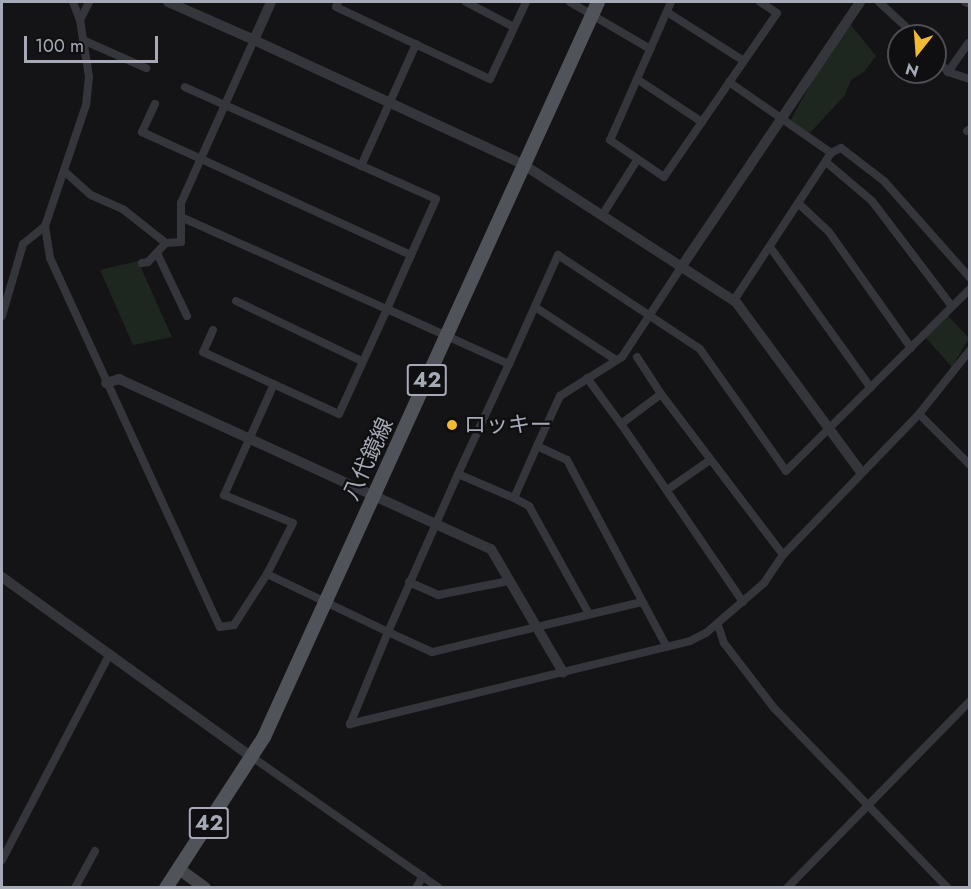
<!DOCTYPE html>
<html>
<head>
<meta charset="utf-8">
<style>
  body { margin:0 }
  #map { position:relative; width:971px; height:889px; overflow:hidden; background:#141416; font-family:Jost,"Noto Sans JP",sans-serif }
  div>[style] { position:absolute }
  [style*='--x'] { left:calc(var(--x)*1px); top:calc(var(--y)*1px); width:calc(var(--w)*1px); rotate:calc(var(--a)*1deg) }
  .green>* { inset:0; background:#1e2620 }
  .minor>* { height:8px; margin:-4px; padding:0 4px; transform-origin:4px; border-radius:4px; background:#35363b }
  .tertiary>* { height:10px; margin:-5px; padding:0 5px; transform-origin:5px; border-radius:5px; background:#35363b }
  .secondary>* { height:12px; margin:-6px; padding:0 6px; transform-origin:6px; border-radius:6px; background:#43454b }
  .primary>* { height:14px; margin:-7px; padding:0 7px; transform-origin:7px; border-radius:7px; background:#51535a }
  .dots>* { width:16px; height:16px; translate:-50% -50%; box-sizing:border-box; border:3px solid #0f0f11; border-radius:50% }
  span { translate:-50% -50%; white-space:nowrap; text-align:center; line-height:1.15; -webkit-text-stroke:4.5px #0f0f11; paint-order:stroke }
  .shield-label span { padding:2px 4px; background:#0f0f11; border:2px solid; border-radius:4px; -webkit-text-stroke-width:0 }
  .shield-label { font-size:21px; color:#a6aab6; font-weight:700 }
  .poi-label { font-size:22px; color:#a6aab6 }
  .left { translate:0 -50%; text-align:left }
  .street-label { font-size:22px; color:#a6aab6 }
  .frame { position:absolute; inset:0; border:3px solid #a6aab6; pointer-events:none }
  .north { position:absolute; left:887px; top:24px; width:60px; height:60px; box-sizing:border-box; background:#0f0f11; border:2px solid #4b4d53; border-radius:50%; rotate:197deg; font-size:16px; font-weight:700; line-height:24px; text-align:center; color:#a6aab6 }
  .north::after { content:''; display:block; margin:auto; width:21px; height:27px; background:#f1ba32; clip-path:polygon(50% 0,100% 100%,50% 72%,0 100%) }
  .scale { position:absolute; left:24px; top:36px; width:134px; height:27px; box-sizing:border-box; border:3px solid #a6aab6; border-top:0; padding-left:8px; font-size:18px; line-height:21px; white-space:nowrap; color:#a6aab6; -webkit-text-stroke:4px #0f0f11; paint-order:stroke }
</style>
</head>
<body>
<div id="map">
  <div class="green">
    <div style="clip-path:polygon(850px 24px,876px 56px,864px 72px,851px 80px,845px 95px,810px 133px,790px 121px,809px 87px,809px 80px)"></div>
    <div style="clip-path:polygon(138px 261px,172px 337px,133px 345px,100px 270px)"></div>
    <div style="clip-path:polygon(946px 314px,969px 338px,952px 367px,925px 337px)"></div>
  </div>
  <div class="minor">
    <div style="--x:73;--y:2;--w:19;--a:69"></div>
    <div style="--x:80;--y:20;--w:58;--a:81"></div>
    <div style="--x:89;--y:77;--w:28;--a:96"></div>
    <div style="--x:86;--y:105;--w:128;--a:108.7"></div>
    <div style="--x:45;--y:226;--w:32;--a:81"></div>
    <div style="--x:50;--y:258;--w:406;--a:65.3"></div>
    <div style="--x:220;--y:627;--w:14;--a:-8"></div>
    <div style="--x:234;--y:625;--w:61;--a:-57.1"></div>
    <div style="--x:338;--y:2;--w:5;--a:112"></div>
    <div style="--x:336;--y:7;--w:170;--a:25.1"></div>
    <div style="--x:490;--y:79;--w:85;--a:-64.9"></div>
    <div style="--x:466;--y:2;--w:54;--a:27.5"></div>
    <div style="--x:570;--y:2;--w:93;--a:30.4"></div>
    <div style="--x:671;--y:2;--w:151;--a:113.8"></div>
    <div style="--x:610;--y:140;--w:65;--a:34.4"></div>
    <div style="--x:664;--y:177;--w:199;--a:-55.4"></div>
    <div style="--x:777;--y:13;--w:20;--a:-147"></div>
    <div style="--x:879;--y:2;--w:50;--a:42.6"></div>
    <div style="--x:965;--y:2;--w:5;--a:22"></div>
    <div style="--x:667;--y:12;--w:91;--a:32.5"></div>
    <div style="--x:80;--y:20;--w:20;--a:-63"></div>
    <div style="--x:85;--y:41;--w:67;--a:23.9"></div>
    <div style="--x:935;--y:57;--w:20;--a:49"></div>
    <div style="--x:948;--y:72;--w:23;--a:18"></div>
    <div style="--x:948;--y:72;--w:35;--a:-55"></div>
    <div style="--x:637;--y:79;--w:78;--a:33.5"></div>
    <div style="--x:729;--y:82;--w:124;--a:34.8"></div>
    <div style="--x:831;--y:153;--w:176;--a:123.4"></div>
    <div style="--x:155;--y:104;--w:31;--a:115"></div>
    <div style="--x:142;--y:132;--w:296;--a:24.6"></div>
    <div style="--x:411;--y:255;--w:61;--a:-65.9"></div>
    <div style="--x:436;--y:199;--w:275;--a:-156"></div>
    <div style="--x:967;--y:131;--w:4;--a:-34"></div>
    <div style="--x:831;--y:153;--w:11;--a:-27"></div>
    <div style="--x:841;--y:148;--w:54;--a:37.5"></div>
    <div style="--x:884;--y:181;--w:130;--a:48.4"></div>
    <div style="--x:826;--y:162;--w:60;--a:40.3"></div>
    <div style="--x:872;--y:201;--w:131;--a:52.8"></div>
    <div style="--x:361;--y:166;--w:134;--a:-65.7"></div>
    <div style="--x:64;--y:171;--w:36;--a:42"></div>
    <div style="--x:91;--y:195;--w:36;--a:24"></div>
    <div style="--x:124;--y:210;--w:53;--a:38.2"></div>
    <div style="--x:798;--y:203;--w:42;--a:43.1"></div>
    <div style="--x:829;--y:232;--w:142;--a:54.7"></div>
    <div style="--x:603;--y:214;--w:64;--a:-57.8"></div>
    <div style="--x:181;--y:217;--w:226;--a:24.1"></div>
    <div style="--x:387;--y:309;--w:59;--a:-66"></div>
    <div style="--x:770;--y:247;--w:173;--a:54.4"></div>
    <div style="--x:157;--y:253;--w:70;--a:64.5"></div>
    <div style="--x:142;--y:263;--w:6;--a:-9"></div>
    <div style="--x:148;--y:262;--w:26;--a:-47"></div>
    <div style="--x:166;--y:243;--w:15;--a:-4"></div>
    <div style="--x:181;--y:242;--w:39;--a:-90"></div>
    <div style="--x:181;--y:203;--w:179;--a:-65.9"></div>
    <div style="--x:236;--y:301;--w:140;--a:25.5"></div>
    <div style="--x:535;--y:307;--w:97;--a:33.2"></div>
    <div style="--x:2;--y:316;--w:75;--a:-73.7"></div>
    <div style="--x:23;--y:244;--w:28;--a:-39"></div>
    <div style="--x:213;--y:330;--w:24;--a:114"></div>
    <div style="--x:203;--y:352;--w:149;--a:24.5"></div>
    <div style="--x:339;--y:414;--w:115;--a:-65.4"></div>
    <div style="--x:387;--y:309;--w:134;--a:24.3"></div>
    <div style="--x:509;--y:364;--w:121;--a:114.9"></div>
    <div style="--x:637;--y:357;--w:44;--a:57"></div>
    <div style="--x:509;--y:364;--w:120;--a:-65.8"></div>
    <div style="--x:558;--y:255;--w:170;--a:33.5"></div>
    <div style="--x:700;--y:349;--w:149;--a:54.8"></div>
    <div style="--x:786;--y:471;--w:259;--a:-44.7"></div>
    <div style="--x:587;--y:378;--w:57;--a:53.5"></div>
    <div style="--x:274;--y:384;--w:122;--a:114.2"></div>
    <div style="--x:224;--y:495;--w:74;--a:22.1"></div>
    <div style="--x:293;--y:523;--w:57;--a:117"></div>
    <div style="--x:267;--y:574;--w:134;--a:25.6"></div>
    <div style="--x:388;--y:632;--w:173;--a:-66.1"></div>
    <div style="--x:458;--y:474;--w:61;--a:23.2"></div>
    <div style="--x:514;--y:498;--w:57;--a:-66.1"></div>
    <div style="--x:537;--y:446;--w:33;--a:25"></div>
    <div style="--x:567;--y:460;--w:212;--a:61.9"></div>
    <div style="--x:919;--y:414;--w:72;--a:45"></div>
    <div style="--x:537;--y:446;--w:55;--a:-65.3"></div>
    <div style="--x:560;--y:396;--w:73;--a:-32.2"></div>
    <div style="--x:622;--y:357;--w:109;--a:-56.6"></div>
    <div style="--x:667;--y:490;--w:52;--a:-34.9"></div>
    <div style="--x:514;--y:498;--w:17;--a:28"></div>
    <div style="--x:529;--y:506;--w:124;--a:60.9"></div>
    <div style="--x:409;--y:582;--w:32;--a:24"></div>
    <div style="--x:438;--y:595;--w:72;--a:-11.2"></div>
    <div style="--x:642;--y:602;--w:216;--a:166.6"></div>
    <div style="--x:432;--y:652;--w:48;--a:-155.6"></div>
    <div style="--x:388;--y:632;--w:100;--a:112.4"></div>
    <div style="--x:350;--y:724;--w:350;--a:-13.7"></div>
    <div style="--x:690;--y:641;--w:18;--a:-27"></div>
    <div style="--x:706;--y:633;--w:77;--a:-40.8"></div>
    <div style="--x:764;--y:583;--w:34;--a:-56"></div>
    <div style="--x:783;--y:555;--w:196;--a:-46"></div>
    <div style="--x:919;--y:414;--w:82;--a:-51.4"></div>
    <div style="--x:743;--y:602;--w:216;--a:-124.4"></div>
    <div style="--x:621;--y:424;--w:50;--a:-36.9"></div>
    <div style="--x:661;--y:394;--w:202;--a:52.8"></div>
    <div style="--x:718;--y:625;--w:19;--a:72"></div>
    <div style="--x:724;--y:643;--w:82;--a:52.4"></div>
    <div style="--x:774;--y:708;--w:250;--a:46"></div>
    <div style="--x:252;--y:757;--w:228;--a:35"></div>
    <div style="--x:2;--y:860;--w:233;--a:-62.4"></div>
    <div style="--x:75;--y:888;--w:42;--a:-61.6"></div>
    <div style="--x:416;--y:888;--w:14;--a:-60"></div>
    <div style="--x:787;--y:888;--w:262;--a:-45.6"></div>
  </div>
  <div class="tertiary">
    <div style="--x:168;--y:2;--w:94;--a:23.8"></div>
    <div style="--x:271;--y:2;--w:42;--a:114.1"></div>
    <div style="--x:254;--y:40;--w:298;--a:24.8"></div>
    <div style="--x:524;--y:165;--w:252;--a:32.9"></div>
    <div style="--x:736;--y:302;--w:211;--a:53.7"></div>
    <div style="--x:682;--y:266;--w:318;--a:-56"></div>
    <div style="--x:106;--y:383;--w:14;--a:-17"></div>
    <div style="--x:119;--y:379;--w:409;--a:24.6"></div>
    <div style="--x:491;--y:549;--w:143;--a:59.7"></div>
    <div style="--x:2;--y:577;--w:308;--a:35.8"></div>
  </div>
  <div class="secondary">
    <div style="--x:179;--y:869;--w:32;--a:36"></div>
  </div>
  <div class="primary">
    <div style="--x:166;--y:888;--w:180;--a:-57"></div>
    <div style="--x:264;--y:737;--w:807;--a:-65.56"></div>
  </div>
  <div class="dots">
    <div style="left:452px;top:425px;background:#f1ba32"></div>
  </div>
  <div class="shield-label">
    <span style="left:427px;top:380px">42</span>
    <span style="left:209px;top:823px">42</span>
  </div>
  <div class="poi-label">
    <span class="left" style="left:464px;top:425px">ロッキー</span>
  </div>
  <div class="street-label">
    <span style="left:368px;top:459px;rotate:-65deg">八代鏡線</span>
  </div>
  <div class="frame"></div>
  <div class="north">N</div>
  <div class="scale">100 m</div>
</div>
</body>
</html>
